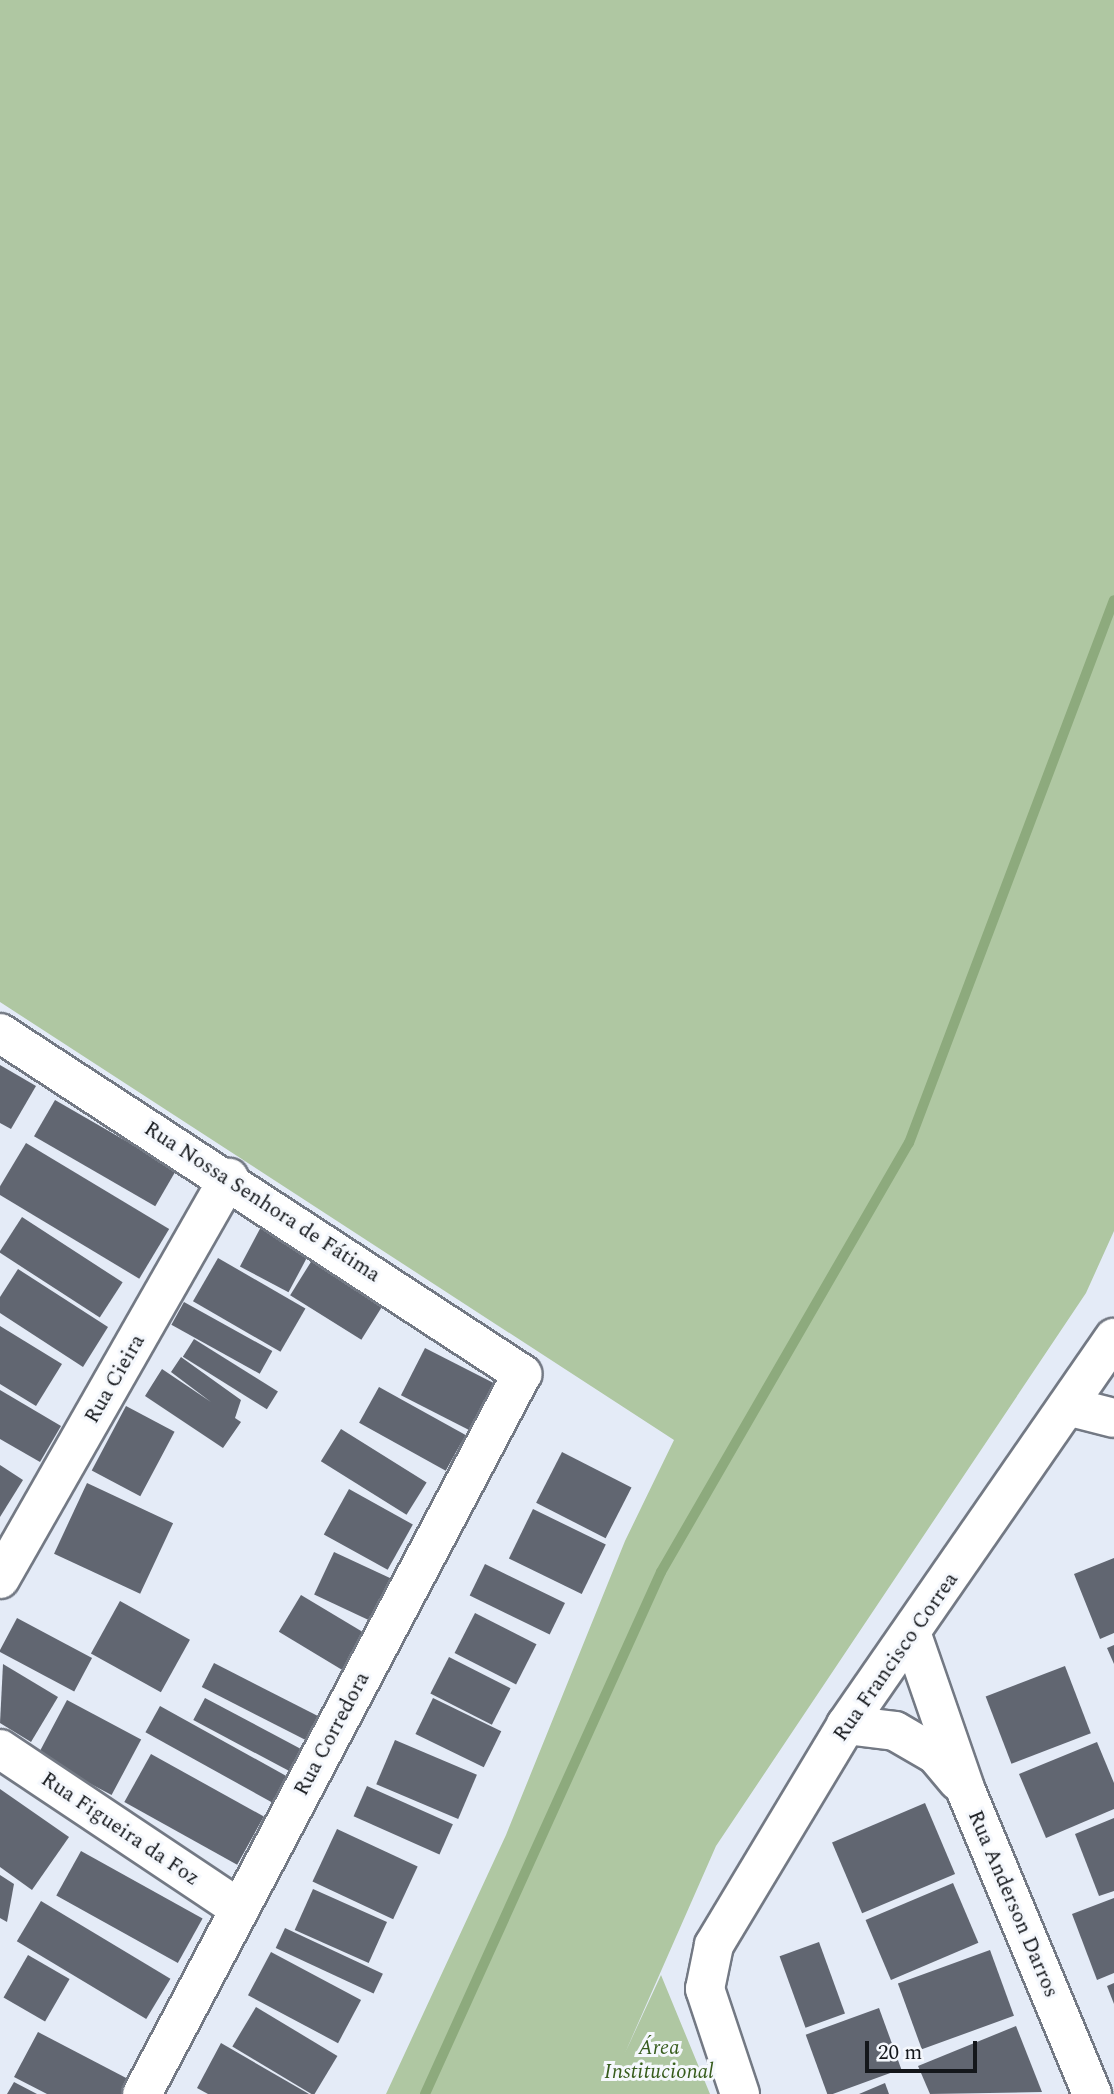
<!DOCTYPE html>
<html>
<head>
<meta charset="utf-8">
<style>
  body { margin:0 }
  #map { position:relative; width:1114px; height:2094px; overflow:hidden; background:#e4ebf7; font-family:Spectral,serif }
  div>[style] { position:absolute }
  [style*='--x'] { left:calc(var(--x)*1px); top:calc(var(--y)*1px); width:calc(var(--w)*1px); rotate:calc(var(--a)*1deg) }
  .green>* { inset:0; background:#afc7a2 }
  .stream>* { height:10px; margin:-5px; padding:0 5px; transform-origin:5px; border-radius:5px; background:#8daa7d }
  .building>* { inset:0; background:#616671; transform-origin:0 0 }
  .roads { filter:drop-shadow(2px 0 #737984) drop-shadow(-2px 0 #737984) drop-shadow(0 2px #737984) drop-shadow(0 -2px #737984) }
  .minor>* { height:38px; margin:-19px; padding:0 19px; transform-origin:19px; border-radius:19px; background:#fff }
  span { translate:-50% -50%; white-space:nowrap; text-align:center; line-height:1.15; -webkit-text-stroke:6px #f5f8fd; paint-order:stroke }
  .street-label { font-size:21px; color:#14171b }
  .park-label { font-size:21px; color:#375c1d; font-style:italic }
  .scale { position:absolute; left:865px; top:2041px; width:112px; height:32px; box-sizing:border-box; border:4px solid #14171b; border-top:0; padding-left:9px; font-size:21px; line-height:24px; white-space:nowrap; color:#14171b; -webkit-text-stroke:5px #f5f8fd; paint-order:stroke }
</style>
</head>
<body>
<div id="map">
  <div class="green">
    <div style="clip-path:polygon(0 0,1114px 0,1114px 1231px,1086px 1293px,716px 1846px,625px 2053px,661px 1975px,710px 2094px,386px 2094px,506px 1835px,625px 1541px,674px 1440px,0 1002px)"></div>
  </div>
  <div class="stream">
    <div style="--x:425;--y:2094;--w:573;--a:-65.67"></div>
    <div style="--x:661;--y:1572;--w:496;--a:-60"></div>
    <div style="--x:909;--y:1143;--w:580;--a:-69.32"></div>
  </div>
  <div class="building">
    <div style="clip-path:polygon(0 1065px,36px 1086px,11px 1129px,0 1123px)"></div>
    <div style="left:55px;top:1100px;width:140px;height:42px;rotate:30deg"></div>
    <div style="left:26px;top:1143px;width:167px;height:58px;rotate:31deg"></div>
    <div style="left:22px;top:1217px;width:120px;height:42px;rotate:33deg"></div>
    <div style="left:262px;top:1225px;width:55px;height:47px;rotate:28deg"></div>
    <div style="left:314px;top:1257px;width:84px;height:45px;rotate:32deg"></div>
    <div style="left:218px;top:1258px;width:101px;height:50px;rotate:30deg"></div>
    <div style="clip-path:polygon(18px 1269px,108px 1327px,83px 1367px,0 1313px,0 1297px)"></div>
    <div style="left:184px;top:1302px;width:101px;height:26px;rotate:29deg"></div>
    <div style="clip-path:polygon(0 1326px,62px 1364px,36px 1406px,0 1384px)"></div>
    <div style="left:194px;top:1339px;width:99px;height:21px;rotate:32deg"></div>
    <div style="left:425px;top:1348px;width:83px;height:53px;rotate:27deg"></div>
    <div style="clip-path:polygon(181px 1357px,241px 1400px,235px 1418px,241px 1422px,223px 1448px,145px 1396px,162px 1369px,211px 1402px,171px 1372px)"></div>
    <div style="left:379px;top:1387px;width:99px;height:41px;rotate:29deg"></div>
    <div style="clip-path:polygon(0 1390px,61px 1426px,40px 1462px,0 1439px)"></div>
    <div style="left:126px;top:1406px;width:55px;height:73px;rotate:28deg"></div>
    <div style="left:341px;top:1429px;width:101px;height:38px;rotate:32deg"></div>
    <div style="left:562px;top:1452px;width:78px;height:57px;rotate:27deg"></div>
    <div style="clip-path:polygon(0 1465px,23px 1480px,0 1517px)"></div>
    <div style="left:87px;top:1483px;width:95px;height:78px;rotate:25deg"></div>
    <div style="left:349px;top:1489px;width:73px;height:52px;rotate:29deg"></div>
    <div style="left:533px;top:1509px;width:81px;height:55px;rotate:26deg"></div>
    <div style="left:334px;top:1552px;width:73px;height:47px;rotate:25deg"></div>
    <div style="clip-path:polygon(1114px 1558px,1114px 1633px,1100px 1639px,1074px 1574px)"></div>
    <div style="left:485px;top:1564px;width:89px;height:35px;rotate:26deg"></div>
    <div style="left:301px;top:1595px;width:74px;height:43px;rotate:31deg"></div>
    <div style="left:120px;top:1601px;width:80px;height:60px;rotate:29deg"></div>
    <div style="left:475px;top:1613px;width:69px;height:45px;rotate:27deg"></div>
    <div style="left:17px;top:1618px;width:85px;height:38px;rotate:28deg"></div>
    <div style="clip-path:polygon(1114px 1645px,1114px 1664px,1107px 1648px)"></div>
    <div style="left:449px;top:1657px;width:69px;height:41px;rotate:27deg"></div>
    <div style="left:214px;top:1663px;width:121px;height:27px;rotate:27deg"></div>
    <div style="clip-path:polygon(3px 1664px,58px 1697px,31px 1742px,0 1723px)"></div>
    <div style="left:1065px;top:1666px;width:72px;height:85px;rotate:69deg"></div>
    <div style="left:205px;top:1698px;width:122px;height:25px;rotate:28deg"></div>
    <div style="left:433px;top:1698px;width:76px;height:40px;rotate:26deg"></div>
    <div style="left:67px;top:1700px;width:84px;height:63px;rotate:28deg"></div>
    <div style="left:160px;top:1706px;width:148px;height:30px;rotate:29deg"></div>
    <div style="left:395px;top:1740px;width:89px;height:48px;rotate:23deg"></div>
    <div style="clip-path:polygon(1097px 1742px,1114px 1783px,1114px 1809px,1046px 1838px,1019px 1774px)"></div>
    <div style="left:151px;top:1754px;width:129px;height:55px;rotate:29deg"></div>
    <div style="left:367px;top:1786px;width:94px;height:33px;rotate:24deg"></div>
    <div style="clip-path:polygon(0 1789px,69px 1837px,32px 1890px,0 1867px)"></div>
    <div style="left:925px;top:1803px;width:77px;height:101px;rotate:67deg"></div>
    <div style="clip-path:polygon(1114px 1818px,1114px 1891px,1099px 1896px,1075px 1834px)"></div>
    <div style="left:337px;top:1829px;width:89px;height:58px;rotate:25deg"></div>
    <div style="left:81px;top:1851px;width:139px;height:51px;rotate:29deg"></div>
    <div style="clip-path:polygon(0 1875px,14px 1884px,7px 1922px,0 1918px)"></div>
    <div style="left:953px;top:1883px;width:65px;height:95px;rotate:67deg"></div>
    <div style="left:313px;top:1889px;width:81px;height:45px;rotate:24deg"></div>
    <div style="clip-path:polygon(1114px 1898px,1114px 1973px,1097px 1980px,1072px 1914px)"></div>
    <div style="left:41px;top:1901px;width:151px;height:47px;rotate:31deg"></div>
    <div style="left:285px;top:1928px;width:108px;height:22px;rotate:25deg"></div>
    <div style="left:819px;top:1942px;width:76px;height:42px;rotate:70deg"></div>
    <div style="left:990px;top:1950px;width:70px;height:98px;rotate:70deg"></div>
    <div style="left:271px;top:1952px;width:102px;height:49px;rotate:28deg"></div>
    <div style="left:28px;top:1955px;width:48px;height:49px;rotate:30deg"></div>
    <div style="clip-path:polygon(1114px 1983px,1114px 2004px,1107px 1986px)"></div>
    <div style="left:256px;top:2007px;width:95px;height:46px;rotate:31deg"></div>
    <div style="left:879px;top:2008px;width:65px;height:78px;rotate:70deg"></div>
    <div style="clip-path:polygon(1016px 2026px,1042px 2092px,930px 2094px,918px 2066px)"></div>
    <div style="clip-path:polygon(38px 2032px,130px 2080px,123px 2094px,47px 2094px,14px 2077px)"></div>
    <div style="clip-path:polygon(221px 2043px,309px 2094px,208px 2094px,197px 2088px)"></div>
    <div style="clip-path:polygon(14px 2082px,37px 2094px,7px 2094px)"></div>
    <div style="clip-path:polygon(885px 2083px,889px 2094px,859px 2094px)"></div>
  </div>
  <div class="roads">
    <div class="minor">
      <div style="--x:0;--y:1033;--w:624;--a:33.15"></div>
      <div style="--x:522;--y:1374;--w:814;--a:117.82"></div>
      <div style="--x:1071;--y:1407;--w:44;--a:14.3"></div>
      <div style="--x:0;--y:1579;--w:462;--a:-60.3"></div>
      <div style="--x:912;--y:1635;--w:165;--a:70.9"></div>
      <div style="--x:966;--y:1791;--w:328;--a:67.4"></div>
      <div style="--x:846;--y:1725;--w:49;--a:7"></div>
      <div style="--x:895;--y:1731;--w:48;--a:30.3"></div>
      <div style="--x:936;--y:1755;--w:34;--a:50"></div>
      <div style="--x:0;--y:1749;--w:288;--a:33.7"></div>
      <div style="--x:740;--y:2094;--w:111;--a:-108.4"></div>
      <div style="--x:705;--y:1989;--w:45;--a:-78.4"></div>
      <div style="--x:714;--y:1945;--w:257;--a:-59"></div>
      <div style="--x:846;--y:1725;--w:471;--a:-55.3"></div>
    </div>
  </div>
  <div class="street-label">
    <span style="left:262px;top:1202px;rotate:33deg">Rua Nossa Senhora de Fátima</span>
    <span style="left:115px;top:1379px;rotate:-60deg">Rua Cieira</span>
    <span style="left:896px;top:1657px;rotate:-55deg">Rua Francisco Correa</span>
    <span style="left:332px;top:1734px;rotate:-62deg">Rua Corredora</span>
    <span style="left:120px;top:1829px;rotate:34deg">Rua Figueira da Foz</span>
    <span style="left:1013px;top:1904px;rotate:67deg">Rua Anderson Darros</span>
  </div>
  <div class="park-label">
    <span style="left:659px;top:2060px">Área<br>Institucional</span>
  </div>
  <div class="scale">20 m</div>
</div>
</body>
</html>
